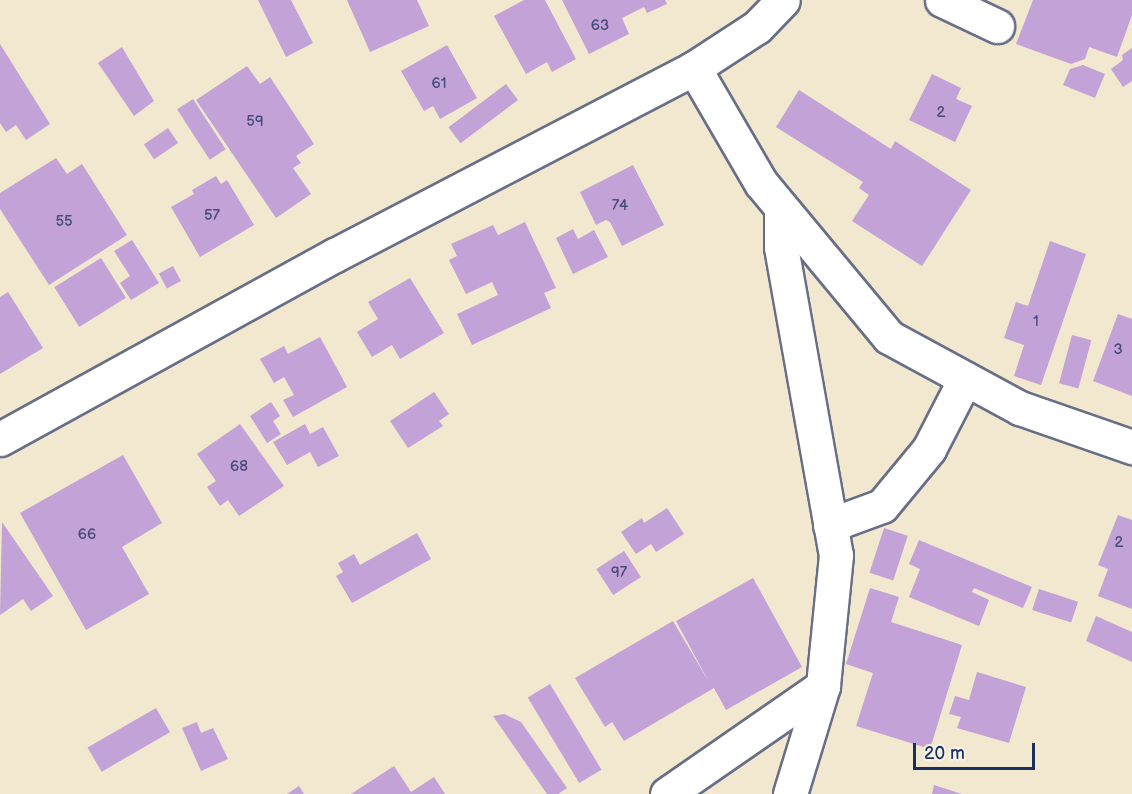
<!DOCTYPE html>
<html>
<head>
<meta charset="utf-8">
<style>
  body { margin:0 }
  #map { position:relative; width:1132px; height:794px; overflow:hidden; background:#f2e7cf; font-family:"Balsamiq Sans",sans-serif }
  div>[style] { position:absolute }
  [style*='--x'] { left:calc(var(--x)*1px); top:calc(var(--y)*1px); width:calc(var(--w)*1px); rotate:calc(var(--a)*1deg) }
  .building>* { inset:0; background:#c3a2d7; transform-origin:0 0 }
  .roads { filter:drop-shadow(2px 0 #666f86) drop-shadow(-2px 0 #666f86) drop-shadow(0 2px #666f86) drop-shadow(0 -2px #666f86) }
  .minor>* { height:33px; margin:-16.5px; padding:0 16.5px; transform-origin:16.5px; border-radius:16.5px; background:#fff }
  span { translate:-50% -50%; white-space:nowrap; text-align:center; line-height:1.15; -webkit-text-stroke:4.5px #f7f3e8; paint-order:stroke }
  .number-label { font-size:15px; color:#454c7c }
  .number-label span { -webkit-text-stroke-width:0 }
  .scale { position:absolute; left:913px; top:743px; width:122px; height:27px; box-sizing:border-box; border:3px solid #1b2f5e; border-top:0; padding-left:8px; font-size:18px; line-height:21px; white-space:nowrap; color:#1b2f5e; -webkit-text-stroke:4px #f7f3e8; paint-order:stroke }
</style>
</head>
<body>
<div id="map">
  <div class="building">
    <div style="clip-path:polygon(258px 0,291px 0,313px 43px,286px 57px)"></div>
    <div style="clip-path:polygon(347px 0,417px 0,429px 26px,370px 52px)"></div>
    <div style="clip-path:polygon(524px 0,545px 0,576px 59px,552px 72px,547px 62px,526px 74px,494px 16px)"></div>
    <div style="clip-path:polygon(562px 0,665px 0,667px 4px,647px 13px,644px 7px,622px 18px,629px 34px,589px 54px)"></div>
    <div style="clip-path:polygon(1033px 0,1132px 0,1132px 15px,1117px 57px,1089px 47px,1085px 59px,1071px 64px,1016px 44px)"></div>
    <div style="clip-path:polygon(0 44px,50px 124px,26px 140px,16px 125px,6px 132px,0 123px)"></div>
    <div style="clip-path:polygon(447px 45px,477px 98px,440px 119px,433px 106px,424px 111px,401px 71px)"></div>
    <div style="clip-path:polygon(122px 47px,154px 101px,134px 116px,98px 63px)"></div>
    <div style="clip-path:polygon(1132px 48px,1132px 81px,1123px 87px,1111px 69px,1123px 60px,1122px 55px)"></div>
    <div style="clip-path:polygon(1083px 65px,1105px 74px,1095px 98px,1063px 85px,1070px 69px)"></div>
    <div style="clip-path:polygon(247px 66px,260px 84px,270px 77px,314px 144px,296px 156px,301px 163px,293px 168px,311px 194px,276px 218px,196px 100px)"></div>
    <div style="clip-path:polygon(932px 74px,961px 88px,956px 99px,972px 106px,955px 142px,909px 120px)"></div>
    <div style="left:506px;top:84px;width:20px;height:72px;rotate:53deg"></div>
    <div style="clip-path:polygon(799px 90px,891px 149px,895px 141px,971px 190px,922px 266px,852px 221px,869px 195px,859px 188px,863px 182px,776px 127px)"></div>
    <div style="left:193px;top:99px;width:60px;height:19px;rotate:57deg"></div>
    <div style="left:168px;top:128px;width:18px;height:29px;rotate:56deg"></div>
    <div style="clip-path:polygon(56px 158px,67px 174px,82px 164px,127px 235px,49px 285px,0 209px,0 193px)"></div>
    <div style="clip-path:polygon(633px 165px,664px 225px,622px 246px,610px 222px,606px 220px,596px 225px,580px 192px)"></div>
    <div style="clip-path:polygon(216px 176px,221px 184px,227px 180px,254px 225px,200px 257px,171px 207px,194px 194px,192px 190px)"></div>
    <div style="clip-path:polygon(525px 222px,556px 288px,544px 293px,551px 308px,472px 345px,457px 314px,498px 295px,492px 282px,466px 294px,449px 260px,457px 256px,451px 244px,493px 225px,498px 235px)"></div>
    <div style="clip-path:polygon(573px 229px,578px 239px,594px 230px,608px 257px,573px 274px,556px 238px)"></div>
    <div style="clip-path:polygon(132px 240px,159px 283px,131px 300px,120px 283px,130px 276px,114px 251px)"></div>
    <div style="clip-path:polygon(1050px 241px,1086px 254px,1041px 385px,1014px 376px,1024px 345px,1004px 338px,1016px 302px,1028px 306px)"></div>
    <div style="left:101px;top:258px;width:47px;height:55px;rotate:58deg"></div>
    <div style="left:173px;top:266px;width:17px;height:16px;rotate:62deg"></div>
    <div style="clip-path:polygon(410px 278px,444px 333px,400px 359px,392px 345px,372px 357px,357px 332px,378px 319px,368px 302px)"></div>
    <div style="clip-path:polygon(8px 292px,43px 348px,0 374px,0 297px)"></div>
    <div style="clip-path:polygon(1118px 314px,1132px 319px,1132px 396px,1093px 381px)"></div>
    <div style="left:1072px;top:335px;width:20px;height:50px;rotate:15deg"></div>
    <div style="clip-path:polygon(320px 337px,347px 387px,293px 417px,283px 400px,294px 395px,284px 377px,274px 383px,260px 359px,284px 346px,288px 354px)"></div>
    <div style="clip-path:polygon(434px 392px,449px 414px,439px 421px,443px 426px,408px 448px,390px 421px)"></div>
    <div style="clip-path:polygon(271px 402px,280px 416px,273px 421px,281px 434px,267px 443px,250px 416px)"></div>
    <div style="clip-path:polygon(240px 424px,284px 486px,239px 516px,228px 500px,220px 506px,207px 487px,216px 481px,197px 454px)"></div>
    <div style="clip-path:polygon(305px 424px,310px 434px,323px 427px,339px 456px,318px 467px,310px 452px,287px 465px,273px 442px)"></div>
    <div style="clip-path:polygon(123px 455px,162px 523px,122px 547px,149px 594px,86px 630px,20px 513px)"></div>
    <div style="clip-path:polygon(667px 508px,684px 534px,656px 552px,651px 544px,636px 554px,621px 532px,642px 518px,644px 523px)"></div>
    <div style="clip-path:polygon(1118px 515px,1132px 520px,1132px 609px,1098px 596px,1108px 569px,1098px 565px)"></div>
    <div style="clip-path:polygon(2px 522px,53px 596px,31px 611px,23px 599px,0 615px)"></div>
    <div style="left:884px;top:528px;width:25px;height:47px;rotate:18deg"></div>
    <div style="clip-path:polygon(417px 533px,431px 559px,352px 603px,336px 576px,343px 572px,338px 563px,354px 554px,360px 565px)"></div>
    <div style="clip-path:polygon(919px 540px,1032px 587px,1023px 608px,974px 588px,972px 592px,989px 600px,979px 626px,909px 597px,920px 569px,909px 564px)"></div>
    <div style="left:624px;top:551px;width:31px;height:33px;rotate:57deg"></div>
    <div style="clip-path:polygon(753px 578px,802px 667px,726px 710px,714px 688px,624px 741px,612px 722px,605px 727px,575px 678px,673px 621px,709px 682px,676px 621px)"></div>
    <div style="clip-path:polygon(870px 588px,899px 597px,891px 622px,962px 645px,930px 749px,856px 726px,873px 673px,846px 664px)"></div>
    <div style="left:1039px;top:589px;width:41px;height:22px;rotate:18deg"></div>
    <div style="clip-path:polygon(1096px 616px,1132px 632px,1132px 662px,1086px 641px)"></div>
    <div style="clip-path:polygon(977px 672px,1026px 687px,1009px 743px,957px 728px,961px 717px,949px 714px,955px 696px,969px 700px)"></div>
    <div style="left:550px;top:684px;width:100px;height:26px;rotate:59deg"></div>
    <div style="left:156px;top:708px;width:28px;height:79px;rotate:60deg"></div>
    <div style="clip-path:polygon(504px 714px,521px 722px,567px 788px,558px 794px,547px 794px,493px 716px)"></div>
    <div style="clip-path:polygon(197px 722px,201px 733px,213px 728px,228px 759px,201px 771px,182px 728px)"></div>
    <div style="clip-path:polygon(394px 766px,411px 792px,434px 777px,445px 794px,351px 794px)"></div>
    <div style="clip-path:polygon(934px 785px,962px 794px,932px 794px)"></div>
    <div style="clip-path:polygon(299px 786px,304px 794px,287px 794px)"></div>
  </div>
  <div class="roads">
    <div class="minor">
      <div style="--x:942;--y:0;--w:61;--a:25.3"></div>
      <div style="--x:694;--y:68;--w:133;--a:59.8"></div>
      <div style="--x:761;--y:183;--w:200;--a:50.3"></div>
      <div style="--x:889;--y:337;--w:149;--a:28.5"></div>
      <div style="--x:1020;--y:408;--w:119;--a:19.2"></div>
      <div style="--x:781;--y:208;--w:39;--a:90"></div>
      <div style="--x:781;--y:247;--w:313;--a:79.9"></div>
      <div style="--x:836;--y:555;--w:132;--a:95.7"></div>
      <div style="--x:823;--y:686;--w:113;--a:107"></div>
      <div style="--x:0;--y:439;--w:382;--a:-28.8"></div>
      <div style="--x:335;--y:255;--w:405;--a:-27.5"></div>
      <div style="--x:694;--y:68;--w:75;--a:-33.1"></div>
      <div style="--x:757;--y:27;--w:37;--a:-46"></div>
      <div style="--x:830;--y:525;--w:55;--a:-20.1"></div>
      <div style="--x:882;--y:506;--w:74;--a:-50.5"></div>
      <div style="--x:929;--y:449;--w:79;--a:-62.8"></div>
      <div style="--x:667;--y:794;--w:190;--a:-34.7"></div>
    </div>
  </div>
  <div class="number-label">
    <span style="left:600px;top:26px">63</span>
    <span style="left:439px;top:84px">61</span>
    <span style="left:941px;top:113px">2</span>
    <span style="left:255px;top:122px">59</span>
    <span style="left:620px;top:206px">74</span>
    <span style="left:212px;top:216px">57</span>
    <span style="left:64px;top:222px">55</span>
    <span style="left:1036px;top:322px">1</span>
    <span style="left:1118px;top:350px">3</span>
    <span style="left:239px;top:467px">68</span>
    <span style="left:87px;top:535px">66</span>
    <span style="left:1119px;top:543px">2</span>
    <span style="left:619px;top:573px">97</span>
  </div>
  <div class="scale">20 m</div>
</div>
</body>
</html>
